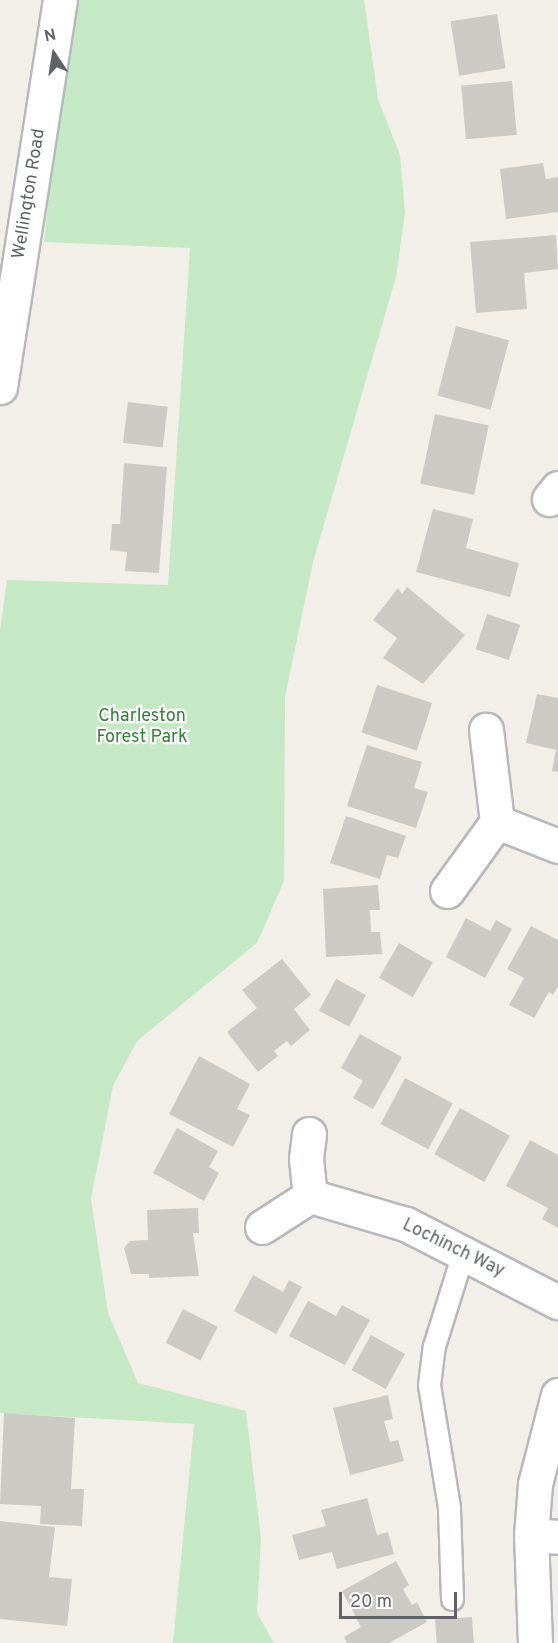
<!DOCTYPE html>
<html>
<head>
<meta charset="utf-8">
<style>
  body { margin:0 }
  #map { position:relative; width:558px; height:1643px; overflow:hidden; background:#f1efe8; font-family:Overpass,sans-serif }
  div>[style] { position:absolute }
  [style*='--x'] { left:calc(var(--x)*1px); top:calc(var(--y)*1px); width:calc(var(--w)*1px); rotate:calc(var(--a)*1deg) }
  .green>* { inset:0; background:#c5e8c5 }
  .building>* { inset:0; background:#cccac5; transform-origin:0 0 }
  .roads { filter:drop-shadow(2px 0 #b5b8bc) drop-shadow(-2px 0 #b5b8bc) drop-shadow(0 2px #b5b8bc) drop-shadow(0 -2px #b5b8bc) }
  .lane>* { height:21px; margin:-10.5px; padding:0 10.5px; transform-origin:10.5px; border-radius:10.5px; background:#fff }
  .street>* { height:33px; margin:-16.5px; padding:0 16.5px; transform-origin:16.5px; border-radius:16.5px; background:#fff }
  .secondary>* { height:33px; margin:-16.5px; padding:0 16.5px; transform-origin:16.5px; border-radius:16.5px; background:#fff }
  span { translate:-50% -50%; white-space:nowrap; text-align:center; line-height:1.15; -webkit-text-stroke:4.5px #fff; paint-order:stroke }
  .street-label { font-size:18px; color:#5f6368 }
  .park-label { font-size:18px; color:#348238 }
  .north { position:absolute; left:24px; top:24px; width:60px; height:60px; -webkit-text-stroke:4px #fff; paint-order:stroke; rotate:348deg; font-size:16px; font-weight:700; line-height:24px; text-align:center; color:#5f6368 }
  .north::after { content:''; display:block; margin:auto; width:21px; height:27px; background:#5f6368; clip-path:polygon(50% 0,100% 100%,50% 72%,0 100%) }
  .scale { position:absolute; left:339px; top:1592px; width:118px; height:27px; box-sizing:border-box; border:3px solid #5f6368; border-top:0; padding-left:8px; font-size:18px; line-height:21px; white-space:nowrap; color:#5f6368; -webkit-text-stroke:4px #fff; paint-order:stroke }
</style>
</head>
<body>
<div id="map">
  <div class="green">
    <div style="clip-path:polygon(80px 0,364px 0,378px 99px,400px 155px,405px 213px,396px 277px,313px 562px,285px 697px,284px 881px,257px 943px,137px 1041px,113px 1086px,91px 1199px,108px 1313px,138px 1383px,246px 1411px,261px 1539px,257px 1613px,274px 1643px,173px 1643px,194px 1424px,0 1413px,0 631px,7px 580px,168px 585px,190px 248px,44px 242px,57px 122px)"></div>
  </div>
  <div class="building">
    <div style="left:497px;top:14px;width:55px;height:47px;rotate:81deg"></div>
    <div style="left:512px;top:81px;width:54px;height:51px;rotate:85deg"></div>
    <div style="clip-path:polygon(543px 163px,546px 179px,558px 177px,558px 212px,506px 219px,500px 169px)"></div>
    <div style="clip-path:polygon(556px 235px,558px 269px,524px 273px,527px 309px,476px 313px,470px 242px)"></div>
    <div style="left:456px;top:326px;width:55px;height:72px;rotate:15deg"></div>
    <div style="left:128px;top:402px;width:40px;height:41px;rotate:7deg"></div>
    <div style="left:435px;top:414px;width:55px;height:71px;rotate:12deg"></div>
    <div style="clip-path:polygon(124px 463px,167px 467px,159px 573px,125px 571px,127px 552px,110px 550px,112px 524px,120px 524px)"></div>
    <div style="clip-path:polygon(433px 509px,473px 519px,466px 548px,519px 563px,510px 597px,416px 572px)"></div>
    <div style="clip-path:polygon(407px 587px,465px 635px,423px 684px,383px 658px,397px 638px,373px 620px,398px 588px,402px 594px)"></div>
    <div style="left:487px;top:614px;width:35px;height:37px;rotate:18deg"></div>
    <div style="left:377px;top:685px;width:58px;height:50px;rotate:18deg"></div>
    <div style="clip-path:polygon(537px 694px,558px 698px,558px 772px,552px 771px,556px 750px,526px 743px)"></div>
    <div style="clip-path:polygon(367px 745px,422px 762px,414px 788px,428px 792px,416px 828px,347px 806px)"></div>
    <div style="clip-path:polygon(346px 816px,406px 836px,398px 858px,387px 855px,380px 879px,330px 863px)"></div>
    <div style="clip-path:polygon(378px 885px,380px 910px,370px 910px,371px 932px,380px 932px,382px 954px,326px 957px,323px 889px)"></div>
    <div style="clip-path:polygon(466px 918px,490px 931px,496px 920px,512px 929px,485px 978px,446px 957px)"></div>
    <div style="clip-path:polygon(531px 926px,558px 940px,558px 986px,553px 995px,549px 992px,534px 1018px,509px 1005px,524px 978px,507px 969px)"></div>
    <div style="left:399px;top:943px;width:39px;height:40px;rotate:30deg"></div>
    <div style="clip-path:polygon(282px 959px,311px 995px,294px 1009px,310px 1030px,291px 1046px,287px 1041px,274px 1051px,278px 1056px,258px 1072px,227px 1032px,257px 1008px,242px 990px)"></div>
    <div style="left:336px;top:979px;width:34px;height:36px;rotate:28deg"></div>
    <div style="clip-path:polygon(360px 1034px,402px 1057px,373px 1109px,353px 1098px,363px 1081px,341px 1068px)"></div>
    <div style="clip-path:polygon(199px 1056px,250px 1084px,237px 1109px,250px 1115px,233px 1147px,169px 1114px)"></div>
    <div style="left:405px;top:1078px;width:54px;height:52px;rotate:28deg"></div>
    <div style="left:460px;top:1108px;width:57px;height:53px;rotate:29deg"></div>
    <div style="clip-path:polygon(177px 1128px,218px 1151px,209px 1167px,219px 1173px,204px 1201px,153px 1173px)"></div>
    <div style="clip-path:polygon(530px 1140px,558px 1155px,558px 1228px,542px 1219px,548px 1208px,506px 1186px)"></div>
    <div style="clip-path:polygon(198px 1208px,199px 1233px,193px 1233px,199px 1276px,149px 1278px,149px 1274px,131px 1274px,124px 1248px,130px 1241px,148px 1240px,147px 1210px)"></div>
    <div style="clip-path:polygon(253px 1275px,283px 1292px,289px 1280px,302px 1287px,276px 1334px,234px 1311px)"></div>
    <div style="clip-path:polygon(308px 1301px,336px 1316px,342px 1305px,370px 1320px,345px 1365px,289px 1336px)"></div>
    <div style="left:183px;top:1309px;width:39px;height:38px;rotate:27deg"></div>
    <div style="left:371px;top:1335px;width:39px;height:40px;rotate:29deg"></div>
    <div style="clip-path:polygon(388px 1395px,393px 1419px,384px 1421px,390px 1442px,398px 1440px,404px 1461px,350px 1475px,333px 1408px)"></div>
    <div style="clip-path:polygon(4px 1413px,75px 1418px,71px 1489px,84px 1489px,82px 1526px,40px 1524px,41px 1506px,0 1504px)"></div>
    <div style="clip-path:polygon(367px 1498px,377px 1535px,388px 1532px,394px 1554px,337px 1569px,332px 1552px,299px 1560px,292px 1535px,326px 1526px,321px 1510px)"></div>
    <div style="clip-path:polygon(0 1521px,55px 1527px,49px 1577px,72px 1579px,67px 1626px,0 1619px)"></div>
    <div style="clip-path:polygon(396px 1561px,409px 1585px,403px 1589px,412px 1605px,417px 1602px,427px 1622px,389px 1643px,347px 1643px,344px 1637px,361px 1627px,342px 1591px)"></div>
    <div style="left:472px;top:1617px;width:26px;height:37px;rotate:86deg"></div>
  </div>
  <div class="roads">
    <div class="lane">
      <div style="--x:452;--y:1599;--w:92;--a:-91.9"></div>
      <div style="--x:449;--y:1507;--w:124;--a:-99.3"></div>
      <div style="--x:429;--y:1385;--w:39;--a:-83"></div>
      <div style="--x:434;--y:1346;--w:97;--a:-72.7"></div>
    </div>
    <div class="street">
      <div style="--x:549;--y:499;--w:14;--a:-51"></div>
      <div style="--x:497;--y:822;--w:66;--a:21.5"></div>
      <div style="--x:447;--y:891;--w:85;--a:-54.1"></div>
      <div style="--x:497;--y:822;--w:93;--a:-96.8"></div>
      <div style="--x:309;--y:1134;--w:25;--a:97"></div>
      <div style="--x:306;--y:1159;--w:37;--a:84"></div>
      <div style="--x:262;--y:1227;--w:57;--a:-32.9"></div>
      <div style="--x:310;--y:1196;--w:100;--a:16.3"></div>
      <div style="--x:406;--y:1224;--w:171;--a:27.2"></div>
      <div style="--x:531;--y:1535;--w:27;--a:4"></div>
      <div style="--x:535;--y:1643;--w:108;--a:-92.1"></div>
      <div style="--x:531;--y:1535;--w:51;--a:-85.5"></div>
      <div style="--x:535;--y:1484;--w:92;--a:-75.5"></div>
    </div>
    <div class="secondary">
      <div style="--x:0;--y:387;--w:392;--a:-81.2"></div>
    </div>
  </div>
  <div class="street-label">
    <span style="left:30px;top:194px;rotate:-81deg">Wellington Road</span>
    <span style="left:453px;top:1249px;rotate:26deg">Lochinch Way</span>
  </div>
  <div class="park-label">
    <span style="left:142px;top:728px">Charleston<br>Forest Park</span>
  </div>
  <div class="north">N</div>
  <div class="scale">20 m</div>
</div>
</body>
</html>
